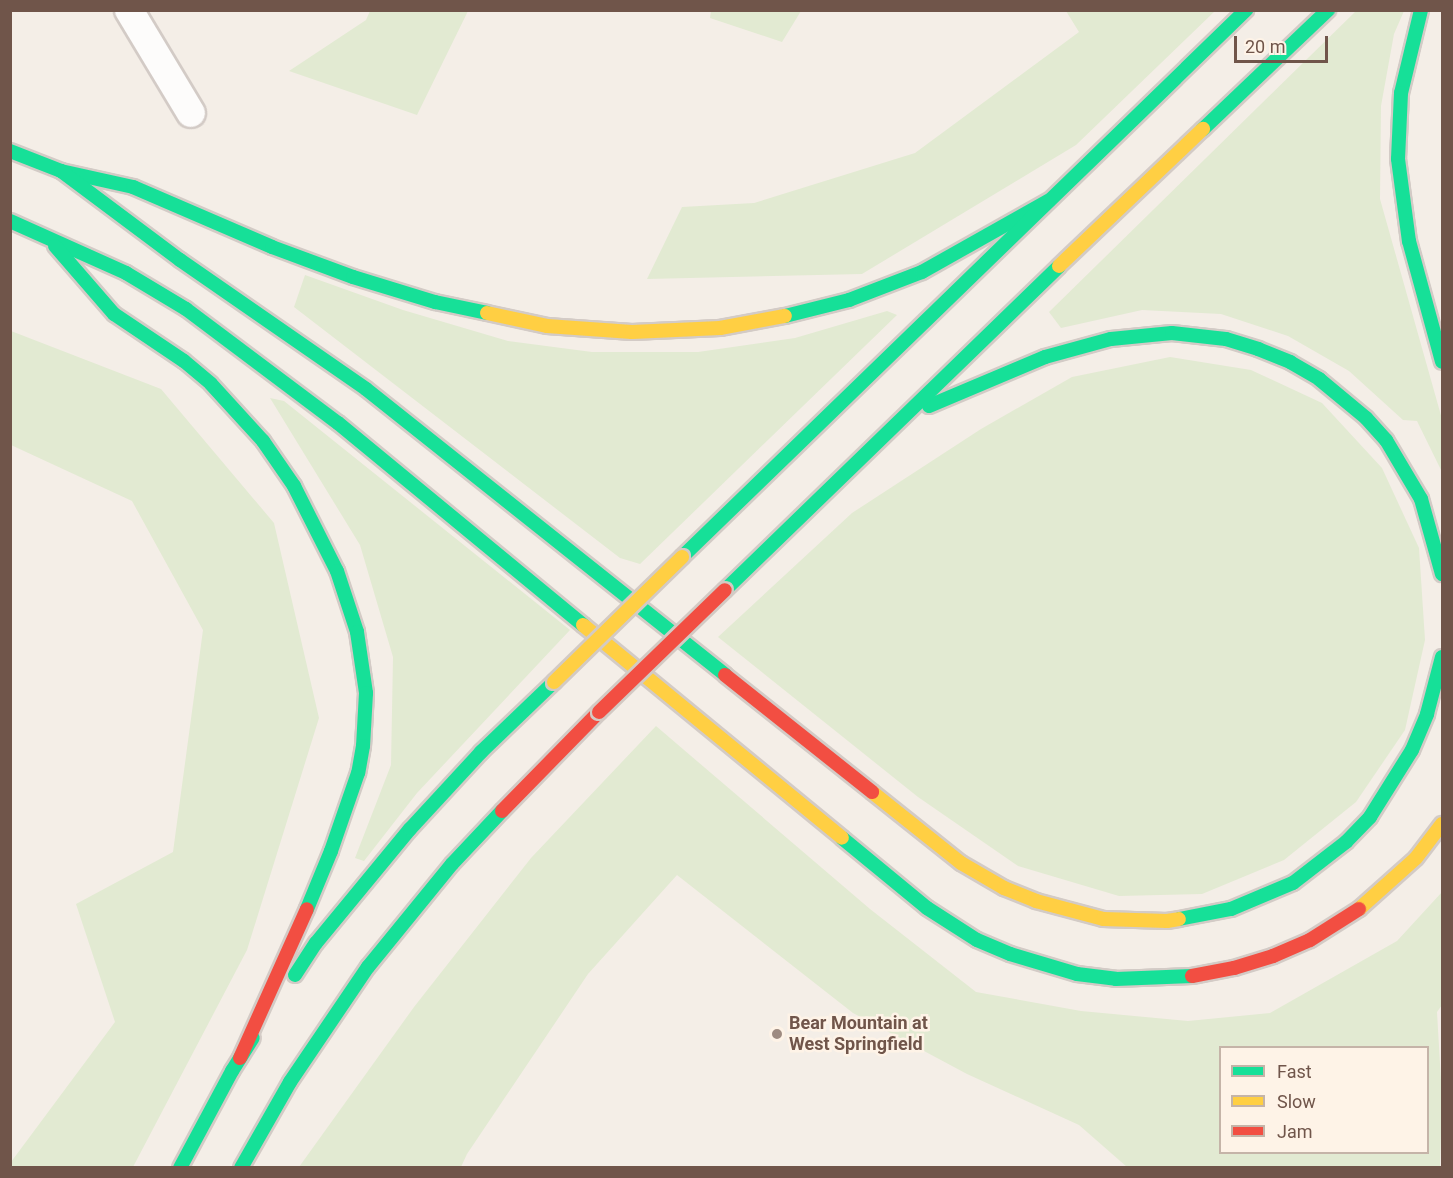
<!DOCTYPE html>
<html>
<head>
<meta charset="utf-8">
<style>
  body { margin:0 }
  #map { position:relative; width:1453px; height:1178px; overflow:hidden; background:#f4eee7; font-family:Roboto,sans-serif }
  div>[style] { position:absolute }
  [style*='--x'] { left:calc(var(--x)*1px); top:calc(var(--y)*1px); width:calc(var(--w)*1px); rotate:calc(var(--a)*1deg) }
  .green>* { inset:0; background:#e2ead2 }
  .roads { filter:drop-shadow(2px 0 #d3cbc6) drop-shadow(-2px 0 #d3cbc6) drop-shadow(0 2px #d3cbc6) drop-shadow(0 -2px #d3cbc6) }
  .street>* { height:28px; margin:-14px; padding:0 14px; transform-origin:14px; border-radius:14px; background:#fdfcfb }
  .fast>* { height:14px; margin:-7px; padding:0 7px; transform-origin:7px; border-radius:7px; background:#16e098 }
  .slow>* { height:14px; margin:-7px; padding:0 7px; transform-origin:7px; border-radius:7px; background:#ffcf43 }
  .jam>* { height:14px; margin:-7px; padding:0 7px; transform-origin:7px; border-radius:7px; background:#f24e42 }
  .bridges { filter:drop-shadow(2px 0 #d3cac4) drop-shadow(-2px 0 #d3cac4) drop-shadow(0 2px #d3cac4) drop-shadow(0 -2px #d3cac4) }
  .slow-bridge>* { height:14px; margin:-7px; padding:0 7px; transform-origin:7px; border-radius:7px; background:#ffcf43 }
  .jam-bridge>* { height:14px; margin:-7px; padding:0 7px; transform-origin:7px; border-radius:7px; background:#f24e42 }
  .dots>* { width:16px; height:16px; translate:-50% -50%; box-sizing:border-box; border:3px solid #fef3e7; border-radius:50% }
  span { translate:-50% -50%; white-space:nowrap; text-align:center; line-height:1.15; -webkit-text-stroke:5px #fef3e7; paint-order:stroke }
  .poi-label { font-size:18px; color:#70554a; font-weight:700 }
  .left { translate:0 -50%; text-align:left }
  .frame { position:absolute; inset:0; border:12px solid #70554a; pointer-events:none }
  .legend { position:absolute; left:1219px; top:1046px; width:210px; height:108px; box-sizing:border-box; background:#fef3e7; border:2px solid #c5b4a8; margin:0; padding:8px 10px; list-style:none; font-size:18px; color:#70554a }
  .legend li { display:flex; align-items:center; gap:12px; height:30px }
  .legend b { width:30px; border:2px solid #c5b4a8 }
  .scale { position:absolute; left:1234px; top:36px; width:94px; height:27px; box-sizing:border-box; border:3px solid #70554a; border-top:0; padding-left:8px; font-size:18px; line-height:21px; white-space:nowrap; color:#70554a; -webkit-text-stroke:4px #fef3e7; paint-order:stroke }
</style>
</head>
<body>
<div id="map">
  <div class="green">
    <div style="clip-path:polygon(370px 11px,468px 11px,417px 115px,289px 71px,366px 20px)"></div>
    <div style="clip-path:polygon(711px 11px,711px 10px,801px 11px,782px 42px,710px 18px)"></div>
    <div style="clip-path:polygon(1066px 11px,1215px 11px,1076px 145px,862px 274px,647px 279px,682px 207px,754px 203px,915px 153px,1079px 32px)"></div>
    <div style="clip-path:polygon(1356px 11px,1404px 11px,1394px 34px,1381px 106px,1380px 199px,1442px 419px,1442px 472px,1417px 421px,1403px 420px,1349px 371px,1288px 336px,1221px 314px,1142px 310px,1061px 328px,1049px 312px)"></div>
    <div style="clip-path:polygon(305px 275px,403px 310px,508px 341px,592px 352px,698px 352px,795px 338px,887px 311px,897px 315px,640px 564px,620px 558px,294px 307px)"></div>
    <div style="clip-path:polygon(11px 331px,161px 389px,274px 523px,319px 718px,247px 950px,133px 1167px,11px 1168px,11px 1162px,115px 1022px,76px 904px,173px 852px,203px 630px,132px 501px,11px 445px)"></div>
    <div style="clip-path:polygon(1170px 357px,1251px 370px,1322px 403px,1382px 468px,1419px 548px,1425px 640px,1405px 730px,1356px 802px,1284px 860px,1202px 894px,1119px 896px,1018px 866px,918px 797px,718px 637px,852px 513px,981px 429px,1072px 377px)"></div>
    <div style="clip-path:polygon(270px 398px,284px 401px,570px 630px,417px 793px,364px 861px,355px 858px,391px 765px,393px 657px,360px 545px)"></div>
    <div style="clip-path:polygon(evenodd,656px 726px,870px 909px,976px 992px,1081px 1011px,1188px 1021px,1270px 1013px,1397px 941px,1442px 892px,1442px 1005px,1437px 1012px,1442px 1098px,1440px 1167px,1127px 1167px,1079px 1125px,967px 1074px,853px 1013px,677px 875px,588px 974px,467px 1154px,461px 1167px,299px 1167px,414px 1007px,531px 858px,656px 726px,1220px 1048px,1428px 1048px,1428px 1152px,1220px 1152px,1220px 1048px)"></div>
  </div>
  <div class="roads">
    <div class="street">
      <div style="--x:129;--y:10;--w:120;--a:59"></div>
    </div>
    <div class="fast">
      <div style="--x:1421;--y:10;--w:85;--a:103.5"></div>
      <div style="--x:1401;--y:93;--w:66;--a:92.6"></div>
      <div style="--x:1398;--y:159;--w:83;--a:82.4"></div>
      <div style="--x:1409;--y:241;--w:125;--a:74.7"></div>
      <div style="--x:1203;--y:129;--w:173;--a:-43.6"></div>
      <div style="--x:10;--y:151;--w:55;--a:21.4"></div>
      <div style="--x:61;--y:171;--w:74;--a:12.5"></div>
      <div style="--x:133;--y:187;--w:151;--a:23.3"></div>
      <div style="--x:272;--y:247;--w:86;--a:20.3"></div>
      <div style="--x:353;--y:277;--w:86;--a:17"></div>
      <div style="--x:435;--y:302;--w:53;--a:11.9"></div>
      <div style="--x:61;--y:171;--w:149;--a:36.8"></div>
      <div style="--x:180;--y:260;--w:226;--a:34.7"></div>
      <div style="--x:366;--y:389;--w:459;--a:38.5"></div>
      <div style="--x:10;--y:221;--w:127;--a:24.1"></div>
      <div style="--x:126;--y:273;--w:70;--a:31"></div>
      <div style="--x:186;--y:309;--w:190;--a:36.9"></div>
      <div style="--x:338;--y:423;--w:318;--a:39.5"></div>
      <div style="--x:55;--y:246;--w:90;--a:49.1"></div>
      <div style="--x:114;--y:314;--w:84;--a:33.9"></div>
      <div style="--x:184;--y:361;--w:35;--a:40"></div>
      <div style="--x:211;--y:384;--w:77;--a:47.6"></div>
      <div style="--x:263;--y:441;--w:55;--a:55.4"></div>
      <div style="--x:294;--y:486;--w:95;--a:63.2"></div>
      <div style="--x:337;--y:571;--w:64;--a:71.8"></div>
      <div style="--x:357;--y:632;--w:62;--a:81.6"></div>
      <div style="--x:366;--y:693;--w:53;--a:93.2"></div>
      <div style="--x:363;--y:746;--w:27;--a:100"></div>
      <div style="--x:358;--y:773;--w:83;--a:109.1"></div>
      <div style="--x:331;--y:851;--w:63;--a:112.5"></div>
      <div style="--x:785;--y:316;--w:66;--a:-14"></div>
      <div style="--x:849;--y:300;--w:78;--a:-21"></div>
      <div style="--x:922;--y:272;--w:145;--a:-29.4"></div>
      <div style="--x:929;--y:406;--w:126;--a:-22.9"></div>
      <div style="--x:1045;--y:357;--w:68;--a:-15.3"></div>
      <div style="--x:1111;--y:339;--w:61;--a:-5.6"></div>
      <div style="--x:1172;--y:333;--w:54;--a:6.3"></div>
      <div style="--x:1226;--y:339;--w:34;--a:17"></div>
      <div style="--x:1258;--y:349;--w:35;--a:22"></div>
      <div style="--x:1290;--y:362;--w:34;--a:30"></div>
      <div style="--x:1319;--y:379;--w:61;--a:39.7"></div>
      <div style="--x:1366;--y:418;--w:30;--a:48"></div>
      <div style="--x:1386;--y:440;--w:69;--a:59.3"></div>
      <div style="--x:1421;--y:499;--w:78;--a:74.4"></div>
      <div style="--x:682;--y:557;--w:786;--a:-44.12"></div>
      <div style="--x:725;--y:590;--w:465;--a:-44.1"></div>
      <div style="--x:842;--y:838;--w:110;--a:39.5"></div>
      <div style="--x:927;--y:908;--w:59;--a:32.6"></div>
      <div style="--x:977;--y:940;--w:36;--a:23"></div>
      <div style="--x:1010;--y:954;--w:70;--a:16.6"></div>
      <div style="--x:1077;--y:974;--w:39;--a:7"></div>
      <div style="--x:1116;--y:979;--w:76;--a:-2.3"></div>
      <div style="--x:1179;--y:919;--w:53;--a:-10.9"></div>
      <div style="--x:1231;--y:909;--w:67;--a:-22.8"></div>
      <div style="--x:1293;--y:883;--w:67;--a:-37.7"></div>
      <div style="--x:1346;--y:842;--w:35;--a:-46"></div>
      <div style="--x:1370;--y:817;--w:79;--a:-57.9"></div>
      <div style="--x:1412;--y:750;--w:39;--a:-67"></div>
      <div style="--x:1427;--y:714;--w:59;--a:-75.3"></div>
      <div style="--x:295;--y:975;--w:38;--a:-57"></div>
      <div style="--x:316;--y:943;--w:148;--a:-50.5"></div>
      <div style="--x:410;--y:829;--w:105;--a:-47.3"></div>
      <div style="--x:481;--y:752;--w:101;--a:-43.8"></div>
      <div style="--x:180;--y:1168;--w:110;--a:-61.8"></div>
      <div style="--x:232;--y:1071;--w:39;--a:-58"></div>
      <div style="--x:241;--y:1168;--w:99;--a:-60.3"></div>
      <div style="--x:290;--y:1082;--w:139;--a:-55.9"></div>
      <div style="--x:368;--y:967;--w:133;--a:-50.8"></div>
      <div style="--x:452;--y:864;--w:73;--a:-46.7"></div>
    </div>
    <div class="slow">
      <div style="--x:1059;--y:266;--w:199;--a:-43.6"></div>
      <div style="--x:487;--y:313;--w:61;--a:12.2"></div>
      <div style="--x:547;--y:326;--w:85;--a:4"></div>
      <div style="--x:632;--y:332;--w:88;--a:-2.6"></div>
      <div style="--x:720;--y:328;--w:66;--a:-10.5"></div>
      <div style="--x:583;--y:625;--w:335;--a:39.4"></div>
      <div style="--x:872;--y:792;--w:114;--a:38.6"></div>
      <div style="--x:961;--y:863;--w:50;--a:30.2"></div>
      <div style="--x:1004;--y:888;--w:35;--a:22"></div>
      <div style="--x:1036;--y:901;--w:69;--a:15"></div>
      <div style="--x:1103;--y:919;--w:64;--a:1.8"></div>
      <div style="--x:1167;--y:921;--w:12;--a:-9"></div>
      <div style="--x:1359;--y:909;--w:76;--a:-41.8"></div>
      <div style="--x:1416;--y:858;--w:43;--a:-52.6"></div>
    </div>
    <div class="jam">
      <div style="--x:725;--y:675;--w:188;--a:38.5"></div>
      <div style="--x:502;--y:811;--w:139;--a:-45.6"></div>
      <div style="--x:1192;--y:976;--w:43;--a:-10.8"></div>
      <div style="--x:1234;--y:968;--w:41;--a:-17.1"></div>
      <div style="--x:1273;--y:956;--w:40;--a:-23.4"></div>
      <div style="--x:1310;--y:940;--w:58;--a:-32.3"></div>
      <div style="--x:240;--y:1058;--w:163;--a:-65.8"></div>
    </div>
  </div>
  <div class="bridges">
    <div class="slow-bridge">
      <div style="--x:554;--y:682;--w:179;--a:-44.3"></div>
    </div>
    <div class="jam-bridge">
      <div style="--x:599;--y:712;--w:175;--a:-44.1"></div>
    </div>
  </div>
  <div class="dots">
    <div style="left:777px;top:1034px;background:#9e8b81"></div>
  </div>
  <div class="poi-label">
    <span class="left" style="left:789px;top:1034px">Bear Mountain at<br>West Springfield</span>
  </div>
  <div class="frame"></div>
  <ul class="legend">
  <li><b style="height:8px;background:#16e098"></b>Fast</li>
  <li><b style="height:8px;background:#ffcf43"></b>Slow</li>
  <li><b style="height:8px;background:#f24e42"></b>Jam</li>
  </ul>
  <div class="scale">20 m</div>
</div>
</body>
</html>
